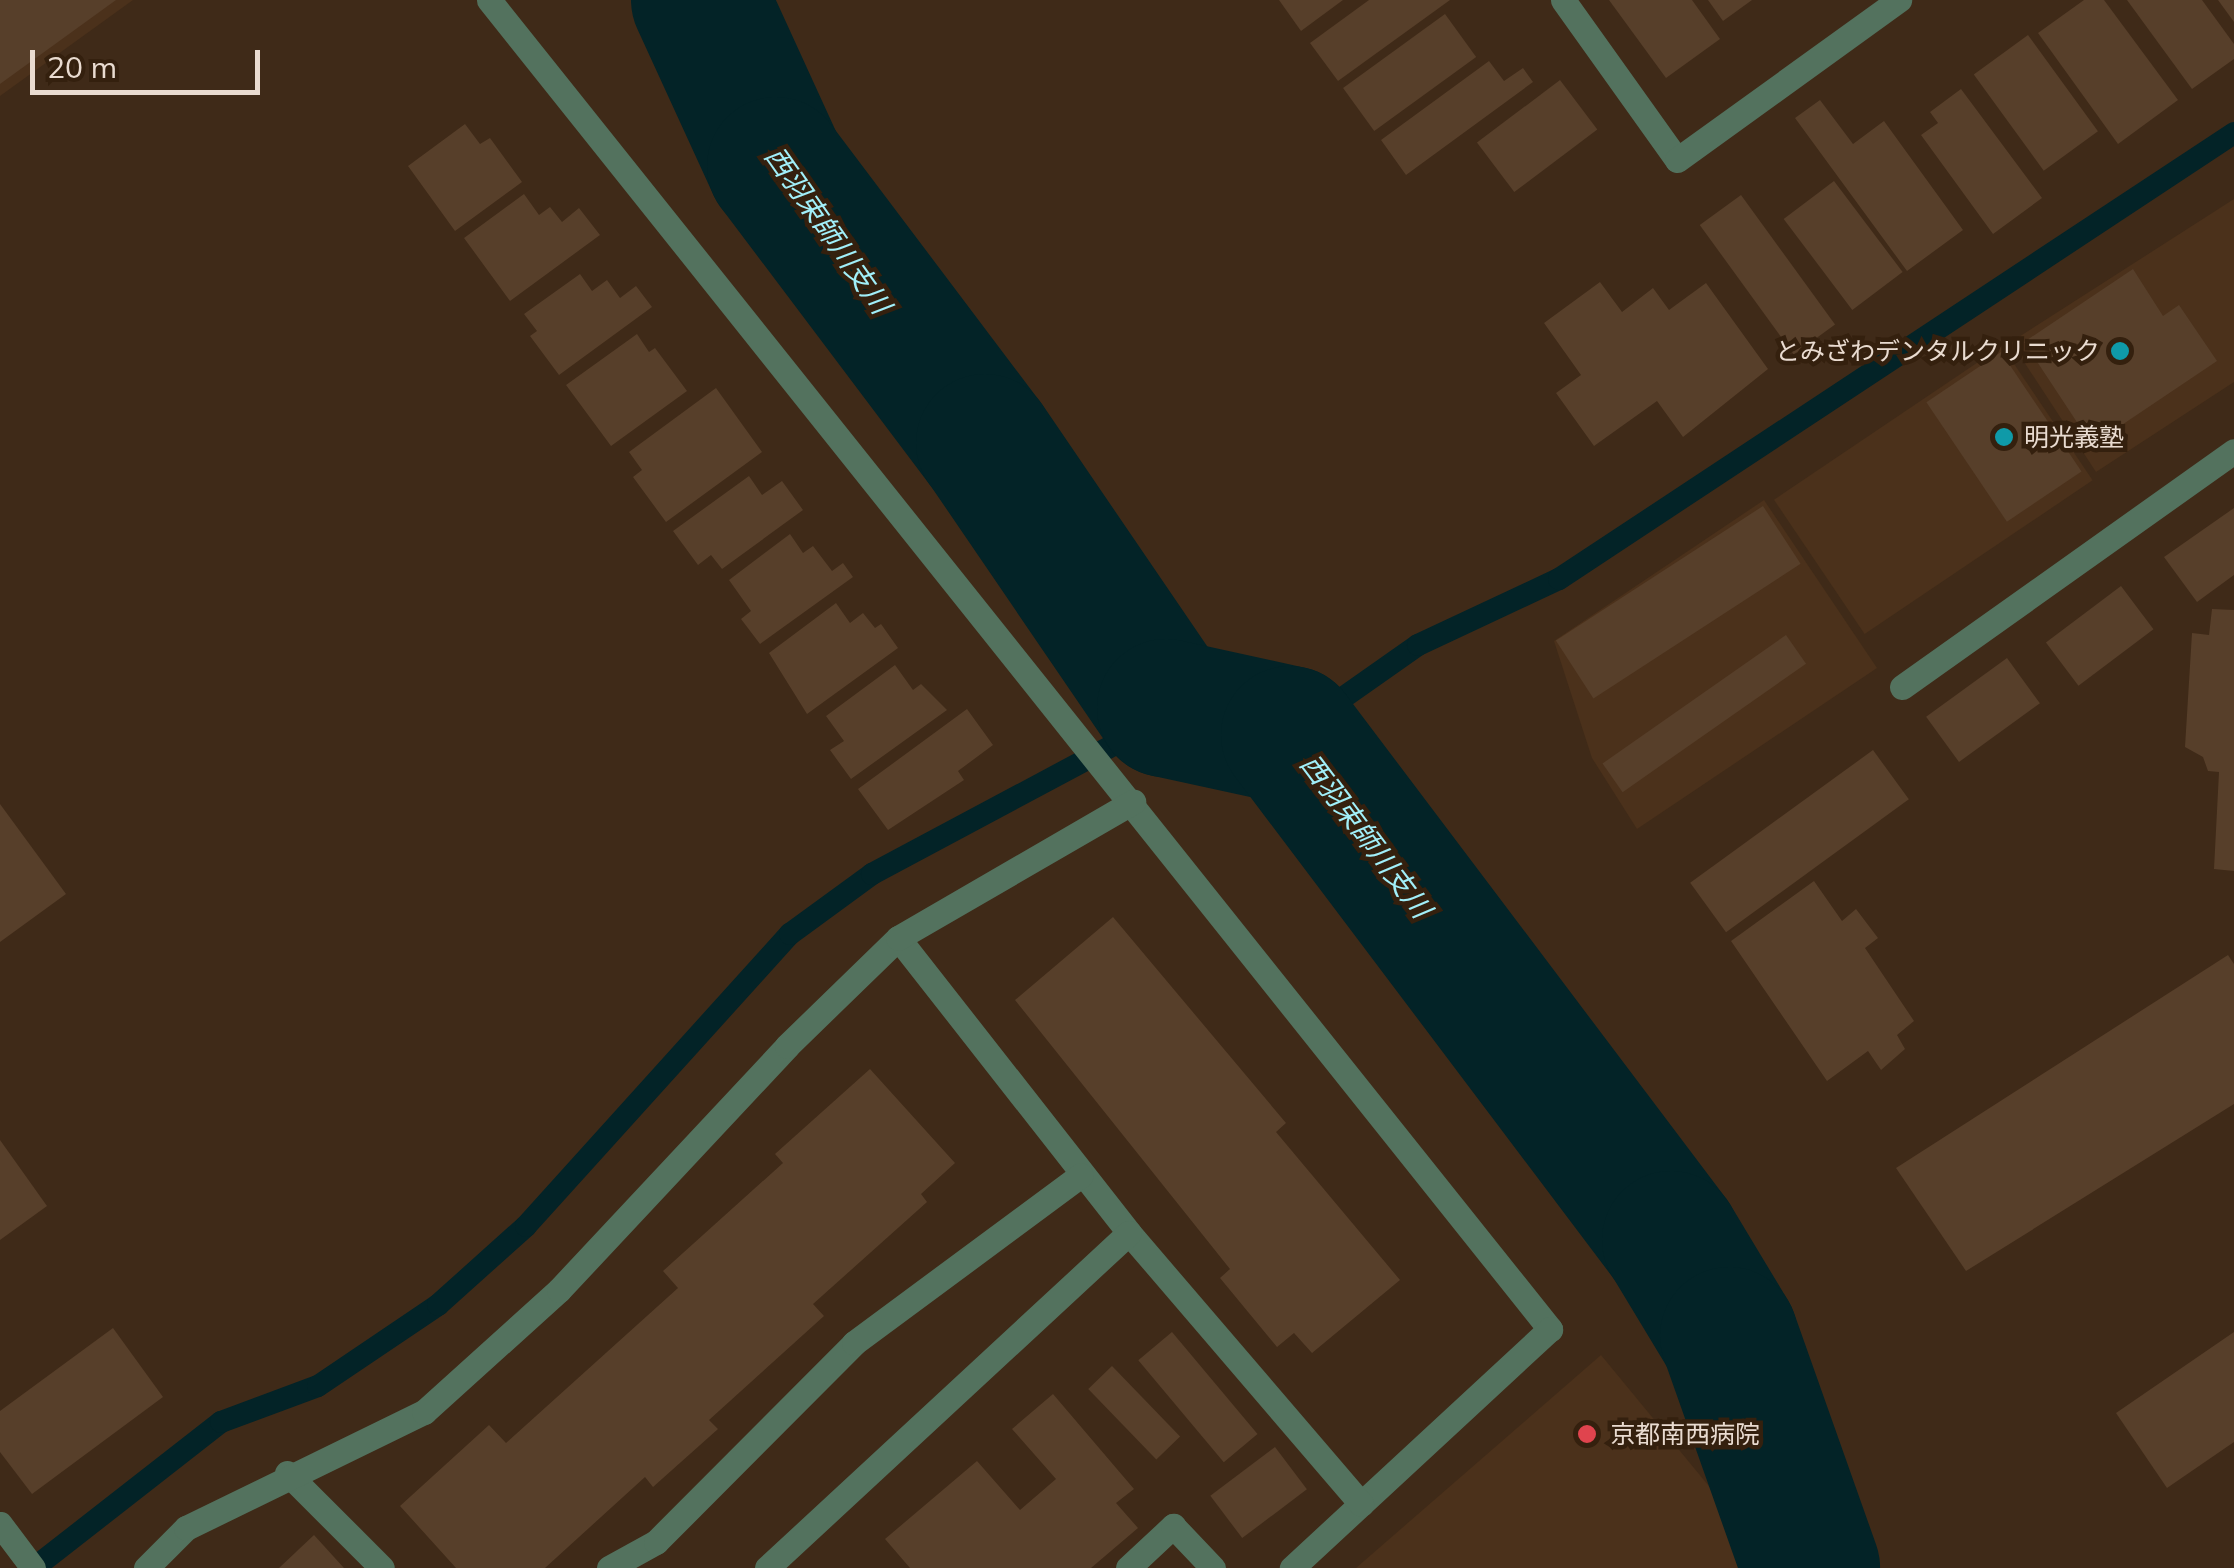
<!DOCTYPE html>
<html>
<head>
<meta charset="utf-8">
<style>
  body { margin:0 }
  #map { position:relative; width:2234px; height:1568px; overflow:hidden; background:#3f2a18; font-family:Mulish,"Noto Sans JP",sans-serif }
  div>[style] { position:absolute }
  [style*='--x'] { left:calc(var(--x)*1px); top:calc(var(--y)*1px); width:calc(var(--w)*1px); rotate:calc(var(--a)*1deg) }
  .built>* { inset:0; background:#4b311b; transform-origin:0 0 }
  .stream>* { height:22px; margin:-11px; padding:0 11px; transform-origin:11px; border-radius:11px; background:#032327 }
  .river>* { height:138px; margin:-69px; padding:0 69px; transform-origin:69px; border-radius:69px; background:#032327 }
  .building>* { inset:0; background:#573f2a; transform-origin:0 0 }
  .minor>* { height:25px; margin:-12.5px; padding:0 12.5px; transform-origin:12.5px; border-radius:12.5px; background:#53725e }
  .dots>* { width:28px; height:28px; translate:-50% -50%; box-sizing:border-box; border:5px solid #34200e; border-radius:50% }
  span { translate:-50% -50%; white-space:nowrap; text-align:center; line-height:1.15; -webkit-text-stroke:9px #34200e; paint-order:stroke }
  .poi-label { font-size:25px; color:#e9dbd0 }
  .right { translate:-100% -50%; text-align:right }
  .left { translate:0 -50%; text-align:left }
  .water-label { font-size:28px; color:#a1eff9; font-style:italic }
  .scale { position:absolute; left:30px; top:50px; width:230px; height:45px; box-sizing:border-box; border:5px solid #e9dbd0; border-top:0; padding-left:12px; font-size:30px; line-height:35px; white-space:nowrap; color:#e9dbd0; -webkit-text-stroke:8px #34200e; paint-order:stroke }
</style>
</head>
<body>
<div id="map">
  <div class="built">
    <div style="clip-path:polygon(0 0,133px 0,0 96px)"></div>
    <div style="clip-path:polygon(2234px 199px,2234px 382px,2096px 472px,2011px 342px)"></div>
    <div style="left:2002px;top:346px;width:162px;height:275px;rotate:56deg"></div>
    <div style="clip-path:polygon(1764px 500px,1877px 668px,1637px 829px,1592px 758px,1554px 641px)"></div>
    <div style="clip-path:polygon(1601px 1355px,1731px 1513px,1747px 1568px,1356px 1568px)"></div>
  </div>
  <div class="stream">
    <div style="--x:1290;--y:735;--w:156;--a:-35.1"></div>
    <div style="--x:1418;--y:645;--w:156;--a:-25.1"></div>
    <div style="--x:1559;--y:579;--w:809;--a:-33.45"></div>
    <div style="--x:34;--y:1568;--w:237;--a:-38"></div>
    <div style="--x:221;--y:1422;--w:103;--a:-20.4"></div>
    <div style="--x:318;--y:1386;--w:145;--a:-34"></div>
    <div style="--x:438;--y:1305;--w:118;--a:-41.9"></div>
    <div style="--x:526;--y:1226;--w:394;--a:-47.9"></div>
    <div style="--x:790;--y:934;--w:102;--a:-36.2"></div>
    <div style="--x:872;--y:874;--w:299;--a:-28.1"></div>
    <div style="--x:1136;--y:733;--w:39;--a:-40"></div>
  </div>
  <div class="river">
    <div style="--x:700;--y:0;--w:183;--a:65.4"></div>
    <div style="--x:776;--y:166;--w:347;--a:53"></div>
    <div style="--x:985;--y:443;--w:321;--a:55.7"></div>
    <div style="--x:1166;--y:708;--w:127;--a:12.3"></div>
    <div style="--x:1290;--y:735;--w:633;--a:52.97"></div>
    <div style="--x:1671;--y:1240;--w:112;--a:58.9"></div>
    <div style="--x:1729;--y:1336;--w:246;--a:70.5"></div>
  </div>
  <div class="building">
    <div style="clip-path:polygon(0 0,116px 0,0 84px)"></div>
    <div style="clip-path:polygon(1279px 0,1343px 0,1301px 31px)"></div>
    <div style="clip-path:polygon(1369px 0,1450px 0,1338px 81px,1310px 43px)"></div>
    <div style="clip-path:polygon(1609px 0,1692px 0,1720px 39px,1666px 78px)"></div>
    <div style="clip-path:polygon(1708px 0,1752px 0,1723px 21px)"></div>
    <div style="clip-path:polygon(2084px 0,2104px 0,2178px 100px,2118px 144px,2038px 33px)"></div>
    <div style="clip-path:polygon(2127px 0,2202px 0,2234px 44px,2234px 59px,2192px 89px)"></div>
    <div style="clip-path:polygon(2218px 0,2234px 0,2234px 22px)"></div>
    <div style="left:1445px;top:14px;width:53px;height:126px;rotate:54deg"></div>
    <div style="left:2028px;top:35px;width:119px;height:67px;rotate:54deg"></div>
    <div style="clip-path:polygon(1489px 61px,1504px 81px,1523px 68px,1533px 82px,1406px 175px,1381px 140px)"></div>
    <div style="left:1560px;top:80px;width:62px;height:104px;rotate:53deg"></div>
    <div style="clip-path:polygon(1961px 89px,2042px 198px,1993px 234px,1921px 135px,1938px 123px,1930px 112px)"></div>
    <div style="clip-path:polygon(1820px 100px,1853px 144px,1884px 121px,1963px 230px,1907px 271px,1795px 118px)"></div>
    <div style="clip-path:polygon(465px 124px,480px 144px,490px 138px,522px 182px,455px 231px,408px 166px)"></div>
    <div style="left:1834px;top:181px;width:114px;height:63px;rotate:53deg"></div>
    <div style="clip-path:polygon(524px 194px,539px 215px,550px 207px,562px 222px,579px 208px,600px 235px,510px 301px,464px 238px)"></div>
    <div style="left:1741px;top:195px;width:160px;height:51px;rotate:54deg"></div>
    <div style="clip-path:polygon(2133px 269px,2163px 316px,2179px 305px,2217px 361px,2092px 445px,2024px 342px)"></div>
    <div style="clip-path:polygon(580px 274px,592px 291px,607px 280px,620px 298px,636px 286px,652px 307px,559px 375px,530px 336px,537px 331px,524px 314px)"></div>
    <div style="clip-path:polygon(1600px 282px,1622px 312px,1653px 288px,1669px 310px,1706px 283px,1768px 369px,1683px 437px,1657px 401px,1594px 446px,1556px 393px,1581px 375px,1544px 323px)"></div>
    <div style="clip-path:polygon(637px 334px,649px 352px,655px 348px,687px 391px,611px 446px,566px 385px)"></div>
    <div style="left:2001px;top:352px;width:144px;height:90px;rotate:56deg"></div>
    <div style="clip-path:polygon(716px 388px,762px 452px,666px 522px,633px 477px,642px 470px,629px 452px)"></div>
    <div style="clip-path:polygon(749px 476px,762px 495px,782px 481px,803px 510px,722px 569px,711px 555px,698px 565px,673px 531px)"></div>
    <div style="left:1763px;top:506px;width:69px;height:247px;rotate:57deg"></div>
    <div style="clip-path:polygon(2234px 508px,2234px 575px,2197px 602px,2164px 557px)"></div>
    <div style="clip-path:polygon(790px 534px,803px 553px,813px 546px,832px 571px,843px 563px,853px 577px,760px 644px,741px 619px,751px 611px,729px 580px)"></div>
    <div style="left:2121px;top:586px;width:54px;height:94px;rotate:53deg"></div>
    <div style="clip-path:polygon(836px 603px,850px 623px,863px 613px,875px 628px,881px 624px,898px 648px,807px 714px,769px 653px)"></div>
    <div style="clip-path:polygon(2212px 609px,2234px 610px,2234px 871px,2214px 869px,2219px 772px,2208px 771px,2203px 757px,2185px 747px,2192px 633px,2209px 635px)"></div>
    <div style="left:1786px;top:635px;width:35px;height:224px;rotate:55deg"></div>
    <div style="left:2007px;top:658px;width:56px;height:100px;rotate:54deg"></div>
    <div style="clip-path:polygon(895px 665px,913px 690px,921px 684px,947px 710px,851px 779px,830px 750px,844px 741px,826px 716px)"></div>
    <div style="clip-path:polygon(967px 709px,993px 745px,958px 771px,964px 780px,888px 830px,858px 789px)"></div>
    <div style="left:1873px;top:750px;width:61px;height:226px;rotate:54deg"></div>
    <div style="clip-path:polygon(0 804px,66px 894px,0 942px)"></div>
    <div style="clip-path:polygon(1814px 881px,1842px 921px,1856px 909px,1878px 938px,1865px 948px,1914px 1021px,1897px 1035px,1905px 1049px,1881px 1070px,1868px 1051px,1827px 1081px,1731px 941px)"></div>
    <div style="clip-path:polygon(1113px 917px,1286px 1123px,1276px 1132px,1400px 1280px,1312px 1353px,1294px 1333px,1277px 1347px,1220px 1278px,1230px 1269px,1015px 1000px)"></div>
    <div style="clip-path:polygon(2228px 955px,2234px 964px,2234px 1104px,1966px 1271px,1896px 1168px)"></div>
    <div style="clip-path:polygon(870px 1069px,955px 1163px,921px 1194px,927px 1202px,813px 1304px,824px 1316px,709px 1420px,718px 1429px,653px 1487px,645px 1477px,545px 1568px,456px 1568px,400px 1506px,489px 1425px,506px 1443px,678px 1288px,663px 1271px,783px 1163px,775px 1154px)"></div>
    <div style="clip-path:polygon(0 1140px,47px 1206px,0 1240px)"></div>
    <div style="clip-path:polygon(113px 1328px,163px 1397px,32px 1494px,0 1452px,0 1411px)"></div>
    <div style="left:1172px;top:1332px;width:133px;height:44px;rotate:50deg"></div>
    <div style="clip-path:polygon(2234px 1332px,2234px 1442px,2167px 1488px,2116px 1413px)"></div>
    <div style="left:1112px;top:1366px;width:98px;height:33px;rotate:46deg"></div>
    <div style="clip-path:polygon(1053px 1394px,1134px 1489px,1116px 1503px,1138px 1528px,1091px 1568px,910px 1568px,885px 1539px,977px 1461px,1020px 1510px,1056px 1479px,1012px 1429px)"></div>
    <div style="left:1275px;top:1447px;width:53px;height:81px;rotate:53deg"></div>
    <div style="clip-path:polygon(314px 1535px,344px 1568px,279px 1568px)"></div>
  </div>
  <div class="minor">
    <div style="--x:489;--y:0;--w:1701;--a:51.4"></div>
    <div style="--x:1550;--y:1329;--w:352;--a:137.2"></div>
    <div style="--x:1563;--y:0;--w:196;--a:54.5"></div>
    <div style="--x:1677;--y:160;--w:274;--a:-35.8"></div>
    <div style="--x:1902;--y:687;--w:407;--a:-35.4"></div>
    <div style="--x:898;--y:938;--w:375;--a:51.9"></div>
    <div style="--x:1129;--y:1233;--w:357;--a:49.4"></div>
    <div style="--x:287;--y:1473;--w:134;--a:45"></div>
    <div style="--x:0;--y:1524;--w:55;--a:53.1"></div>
    <div style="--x:146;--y:1568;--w:57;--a:-45"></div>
    <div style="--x:186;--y:1528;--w:265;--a:-26"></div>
    <div style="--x:424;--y:1412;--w:182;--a:-42.1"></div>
    <div style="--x:559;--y:1290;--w:334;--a:-46.9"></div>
    <div style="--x:787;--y:1046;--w:155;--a:-44.2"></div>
    <div style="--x:898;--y:938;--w:272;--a:-30.1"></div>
    <div style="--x:609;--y:1568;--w:54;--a:-29"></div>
    <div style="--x:656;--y:1542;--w:281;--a:-45.1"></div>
    <div style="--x:854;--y:1343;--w:282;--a:-36.5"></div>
    <div style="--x:767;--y:1568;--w:493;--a:-42.8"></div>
    <div style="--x:1128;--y:1568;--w:62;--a:-43"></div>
    <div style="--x:1173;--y:1526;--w:58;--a:46.4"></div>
  </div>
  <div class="dots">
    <div style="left:2120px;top:351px;background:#0f9aa8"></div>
    <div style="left:2004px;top:437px;background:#0f9aa8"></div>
    <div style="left:1587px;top:1434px;background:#e0444e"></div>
  </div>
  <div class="poi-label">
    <span class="right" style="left:2100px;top:351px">とみざわデンタルクリニック</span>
    <span class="left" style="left:2024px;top:437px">明光義塾</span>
    <span class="left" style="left:1610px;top:1434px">京都南西病院</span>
  </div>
  <div class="water-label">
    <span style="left:828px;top:230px;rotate:55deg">西羽束師川支川</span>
    <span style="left:1366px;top:836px;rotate:53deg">西羽束師川支川</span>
  </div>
  <div class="scale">20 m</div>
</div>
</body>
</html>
